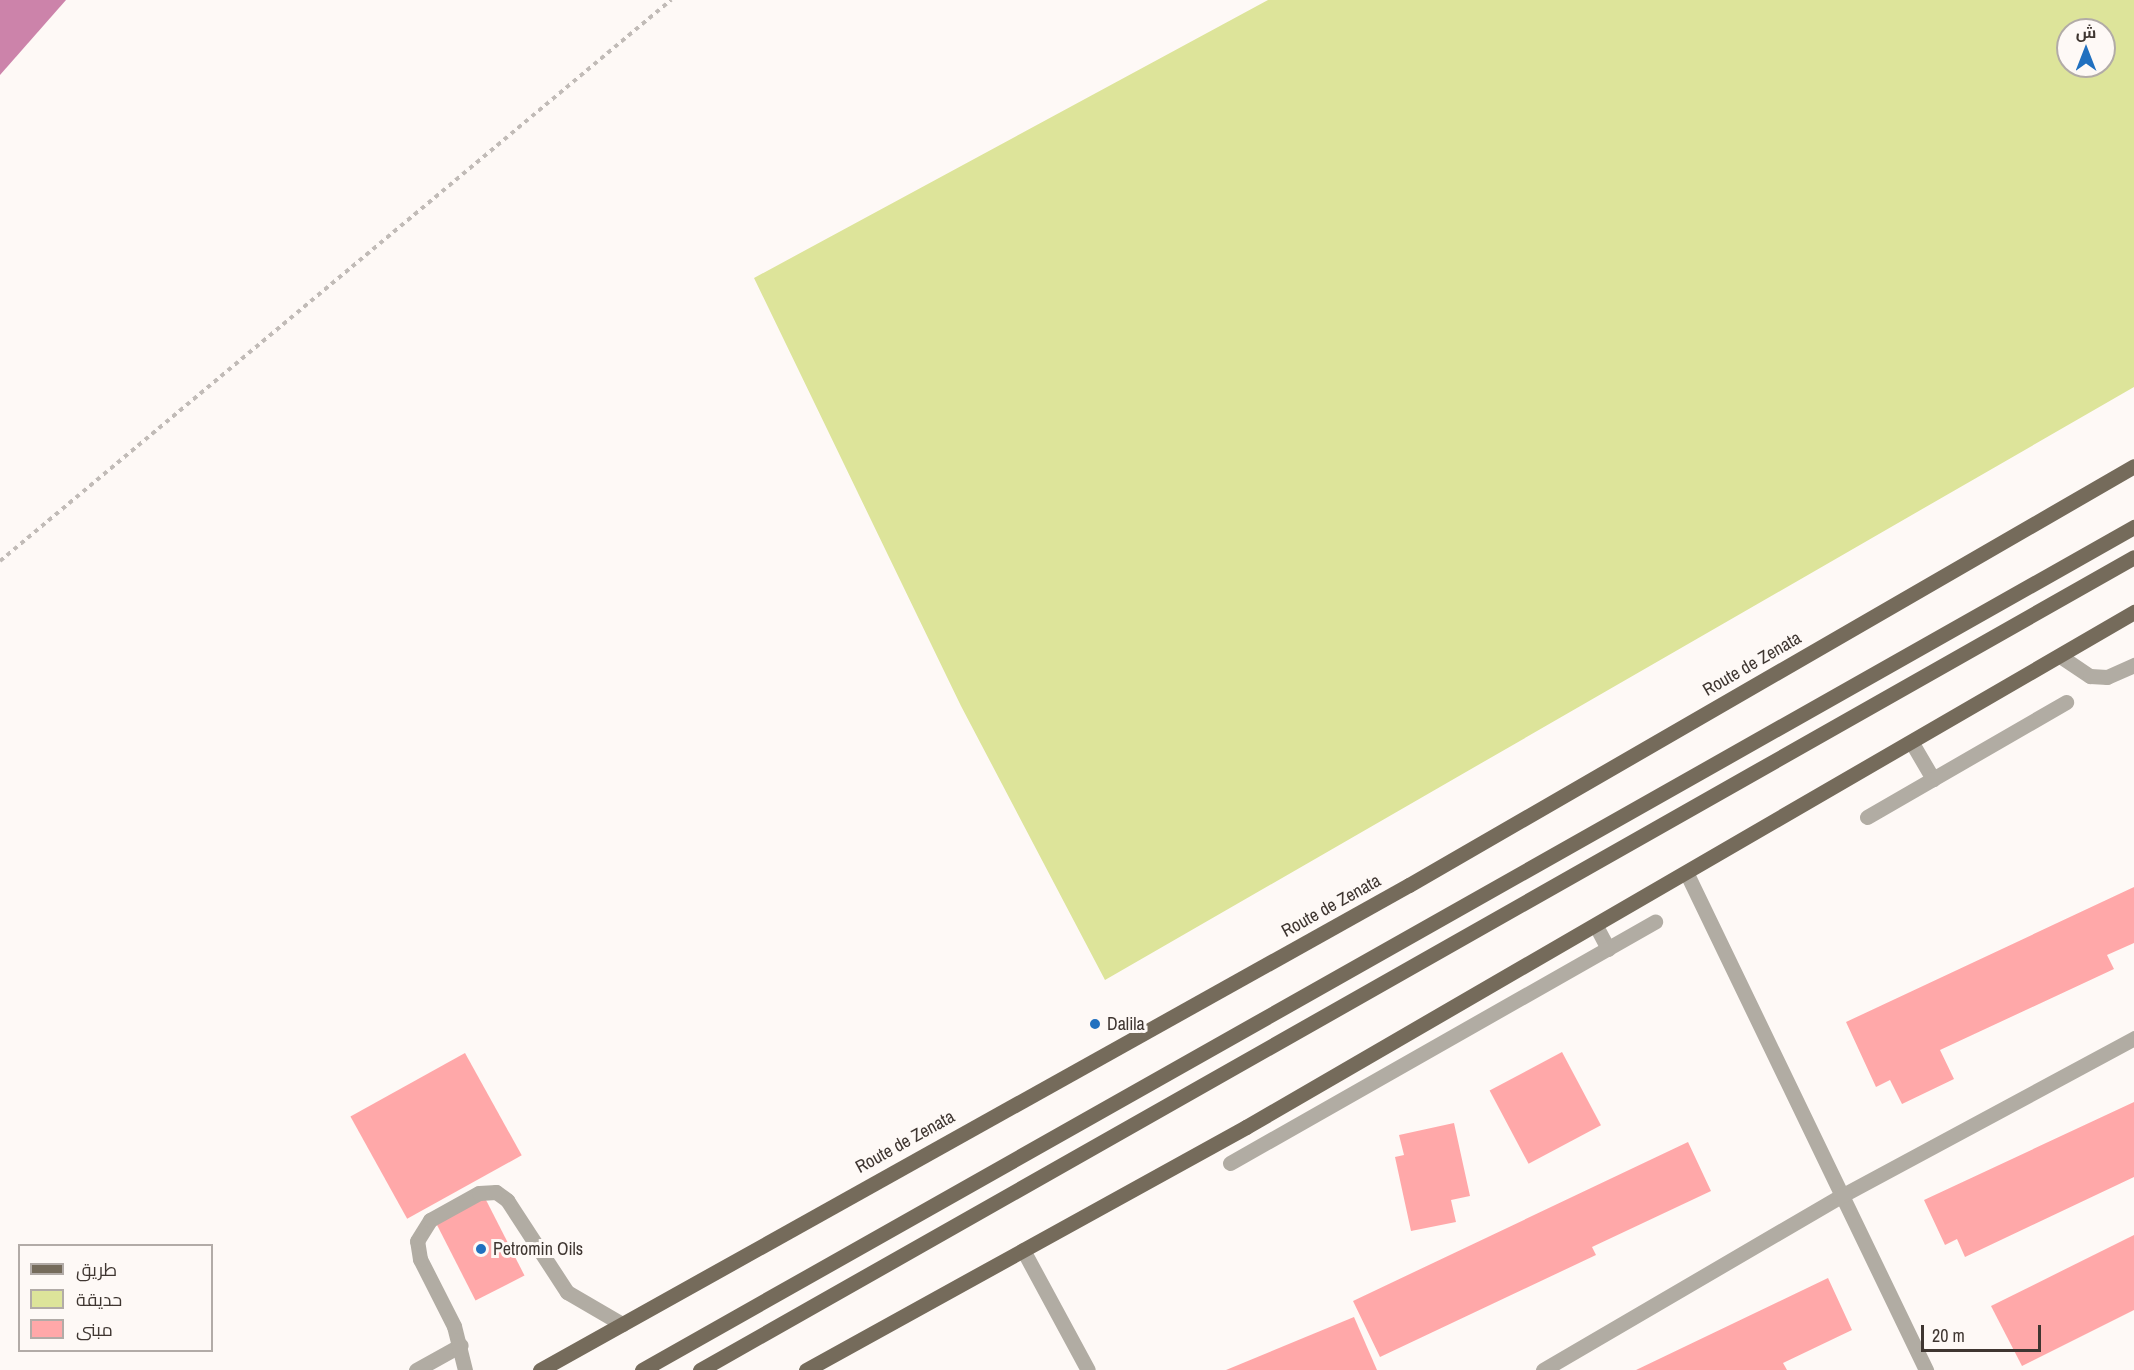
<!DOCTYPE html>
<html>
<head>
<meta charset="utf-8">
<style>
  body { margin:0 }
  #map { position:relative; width:2134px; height:1370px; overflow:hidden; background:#fef9f6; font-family:"Archivo Narrow",Cairo,sans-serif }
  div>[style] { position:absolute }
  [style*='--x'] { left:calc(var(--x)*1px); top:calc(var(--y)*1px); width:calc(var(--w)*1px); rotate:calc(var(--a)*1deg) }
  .green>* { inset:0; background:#dde49a }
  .water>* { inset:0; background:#cc83aa }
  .building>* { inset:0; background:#ffa8a9; transform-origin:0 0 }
  .path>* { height:4px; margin-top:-2px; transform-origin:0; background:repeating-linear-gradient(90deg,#c1bbb7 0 4.5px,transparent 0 9px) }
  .lane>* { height:15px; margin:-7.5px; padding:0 7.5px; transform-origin:7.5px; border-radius:7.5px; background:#b1aca3 }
  .street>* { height:15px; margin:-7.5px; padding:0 7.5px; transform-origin:7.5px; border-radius:7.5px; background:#b1aca3 }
  .primary>* { height:15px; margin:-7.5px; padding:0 7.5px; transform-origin:7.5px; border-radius:7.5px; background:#756b5b }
  .dots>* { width:16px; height:16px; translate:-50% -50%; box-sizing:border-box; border:3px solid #fef9f6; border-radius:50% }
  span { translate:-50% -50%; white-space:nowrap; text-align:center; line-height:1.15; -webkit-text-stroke:6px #fef9f6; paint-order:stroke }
  .street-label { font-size:18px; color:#3f3631 }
  .poi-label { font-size:18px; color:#3f3631 }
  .left { translate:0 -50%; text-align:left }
  .legend { position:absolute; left:18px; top:1244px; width:195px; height:108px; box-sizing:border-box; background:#fef9f6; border:2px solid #b2aba7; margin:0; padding:8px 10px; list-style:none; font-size:18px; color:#3f3631 }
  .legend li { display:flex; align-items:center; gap:12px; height:30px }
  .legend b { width:30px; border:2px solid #b2aba7 }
  .north { position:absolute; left:2056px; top:18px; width:60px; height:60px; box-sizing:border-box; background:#fef9f6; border:2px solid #b2aba7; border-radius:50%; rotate:0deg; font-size:16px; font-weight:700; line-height:24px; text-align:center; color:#3f3631 }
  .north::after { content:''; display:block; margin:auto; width:21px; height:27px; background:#2170bf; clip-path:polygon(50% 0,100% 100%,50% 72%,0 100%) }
  .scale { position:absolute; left:1921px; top:1325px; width:120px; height:27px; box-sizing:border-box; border:3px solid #3f3631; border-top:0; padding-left:8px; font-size:18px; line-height:21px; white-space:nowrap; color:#3f3631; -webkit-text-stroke:4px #fef9f6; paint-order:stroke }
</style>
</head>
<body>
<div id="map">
  <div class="green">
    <div style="clip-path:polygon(evenodd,1268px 0,2134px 0,2134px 387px,1105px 980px,961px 706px,754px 278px,1268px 0,2068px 30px,2104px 30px,2104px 66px,2068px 66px,2068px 30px)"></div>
  </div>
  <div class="water">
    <div style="clip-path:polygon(0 0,66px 0,0 75px)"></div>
  </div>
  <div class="building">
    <div style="clip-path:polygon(2134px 887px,2134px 943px,2107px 955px,2114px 969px,1940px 1050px,1954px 1079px,1902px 1104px,1890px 1080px,1876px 1087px,1846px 1022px)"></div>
    <div style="left:1562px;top:1052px;width:83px;height:82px;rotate:62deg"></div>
    <div style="left:465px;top:1053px;width:117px;height:131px;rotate:61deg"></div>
    <div style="clip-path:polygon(2134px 1102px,2134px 1177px,1965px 1257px,1957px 1239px,1945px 1245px,1924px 1200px)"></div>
    <div style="clip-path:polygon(1454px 1123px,1470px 1196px,1451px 1200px,1456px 1222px,1411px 1231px,1395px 1157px,1404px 1155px,1399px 1135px)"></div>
    <div style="clip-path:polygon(1688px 1142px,1711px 1191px,1592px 1247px,1596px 1255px,1380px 1357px,1353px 1301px)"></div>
    <div style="left:485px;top:1198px;width:87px;height:55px;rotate:63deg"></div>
    <div style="clip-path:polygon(2134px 1235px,2134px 1310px,2022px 1366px,1991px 1306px)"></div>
    <div style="clip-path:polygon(1828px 1278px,1852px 1330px,1783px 1363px,1787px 1370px,1636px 1370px)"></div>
    <div style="clip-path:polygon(1354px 1317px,1377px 1370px,1226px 1370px)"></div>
  </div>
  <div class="path">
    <div style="--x:0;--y:561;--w:875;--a:-39.9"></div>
  </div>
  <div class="lane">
    <div style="--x:2060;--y:656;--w:36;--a:34"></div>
    <div style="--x:2090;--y:676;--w:17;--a:3"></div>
    <div style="--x:2107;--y:677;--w:30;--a:-24"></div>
    <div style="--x:1912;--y:743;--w:42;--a:59.7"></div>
    <div style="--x:1867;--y:817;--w:230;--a:-30"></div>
    <div style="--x:1596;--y:926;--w:26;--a:62"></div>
    <div style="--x:1230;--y:1163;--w:489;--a:-29.6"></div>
    <div style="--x:416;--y:1370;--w:51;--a:-29.1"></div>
    <div style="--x:465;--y:1370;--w:45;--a:-104"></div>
    <div style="--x:454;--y:1326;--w:75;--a:-116.9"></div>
    <div style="--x:420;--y:1259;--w:18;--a:-99"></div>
    <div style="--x:417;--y:1241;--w:25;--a:-58"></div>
    <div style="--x:430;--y:1220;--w:56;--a:-28.9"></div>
    <div style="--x:479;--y:1193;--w:17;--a:-3"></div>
    <div style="--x:496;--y:1192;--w:14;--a:36"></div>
    <div style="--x:507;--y:1200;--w:110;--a:56.9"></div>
    <div style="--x:567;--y:1292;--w:64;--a:30.2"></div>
  </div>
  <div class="street">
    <div style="--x:1687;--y:874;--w:551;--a:64.27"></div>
    <div style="--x:1023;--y:1250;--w:136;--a:61.6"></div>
    <div style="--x:1543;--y:1370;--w:347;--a:-30.3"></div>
    <div style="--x:1843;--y:1195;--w:331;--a:-28.3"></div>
  </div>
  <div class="primary">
    <div style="--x:540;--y:1370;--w:995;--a:-29.17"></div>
    <div style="--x:1409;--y:885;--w:837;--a:-30.02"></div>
    <div style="--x:642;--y:1370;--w:1714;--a:-29.47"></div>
    <div style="--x:700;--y:1370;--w:1648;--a:-29.55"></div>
    <div style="--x:806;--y:1370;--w:503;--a:-28.91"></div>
    <div style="--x:1246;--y:1127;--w:1027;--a:-30.11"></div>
  </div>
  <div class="dots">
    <div style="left:1095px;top:1024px;background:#2170bf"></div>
    <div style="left:481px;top:1249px;background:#2170bf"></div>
  </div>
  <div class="street-label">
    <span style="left:1752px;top:664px;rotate:-30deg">Route de Zenata</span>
    <span style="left:1331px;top:906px;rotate:-29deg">Route de Zenata</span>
    <span style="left:905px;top:1142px;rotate:-29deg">Route de Zenata</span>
  </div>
  <div class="poi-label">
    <span class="left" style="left:1107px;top:1024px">Dalila</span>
    <span class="left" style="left:493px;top:1249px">Petromin Oils</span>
  </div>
  <ul class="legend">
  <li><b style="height:8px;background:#756b5b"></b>طريق</li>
  <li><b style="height:16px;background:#dde49a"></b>حديقة</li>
  <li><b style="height:16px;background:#ffa8a9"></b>مبنى</li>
  </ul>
  <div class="north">ش</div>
  <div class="scale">20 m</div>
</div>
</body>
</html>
